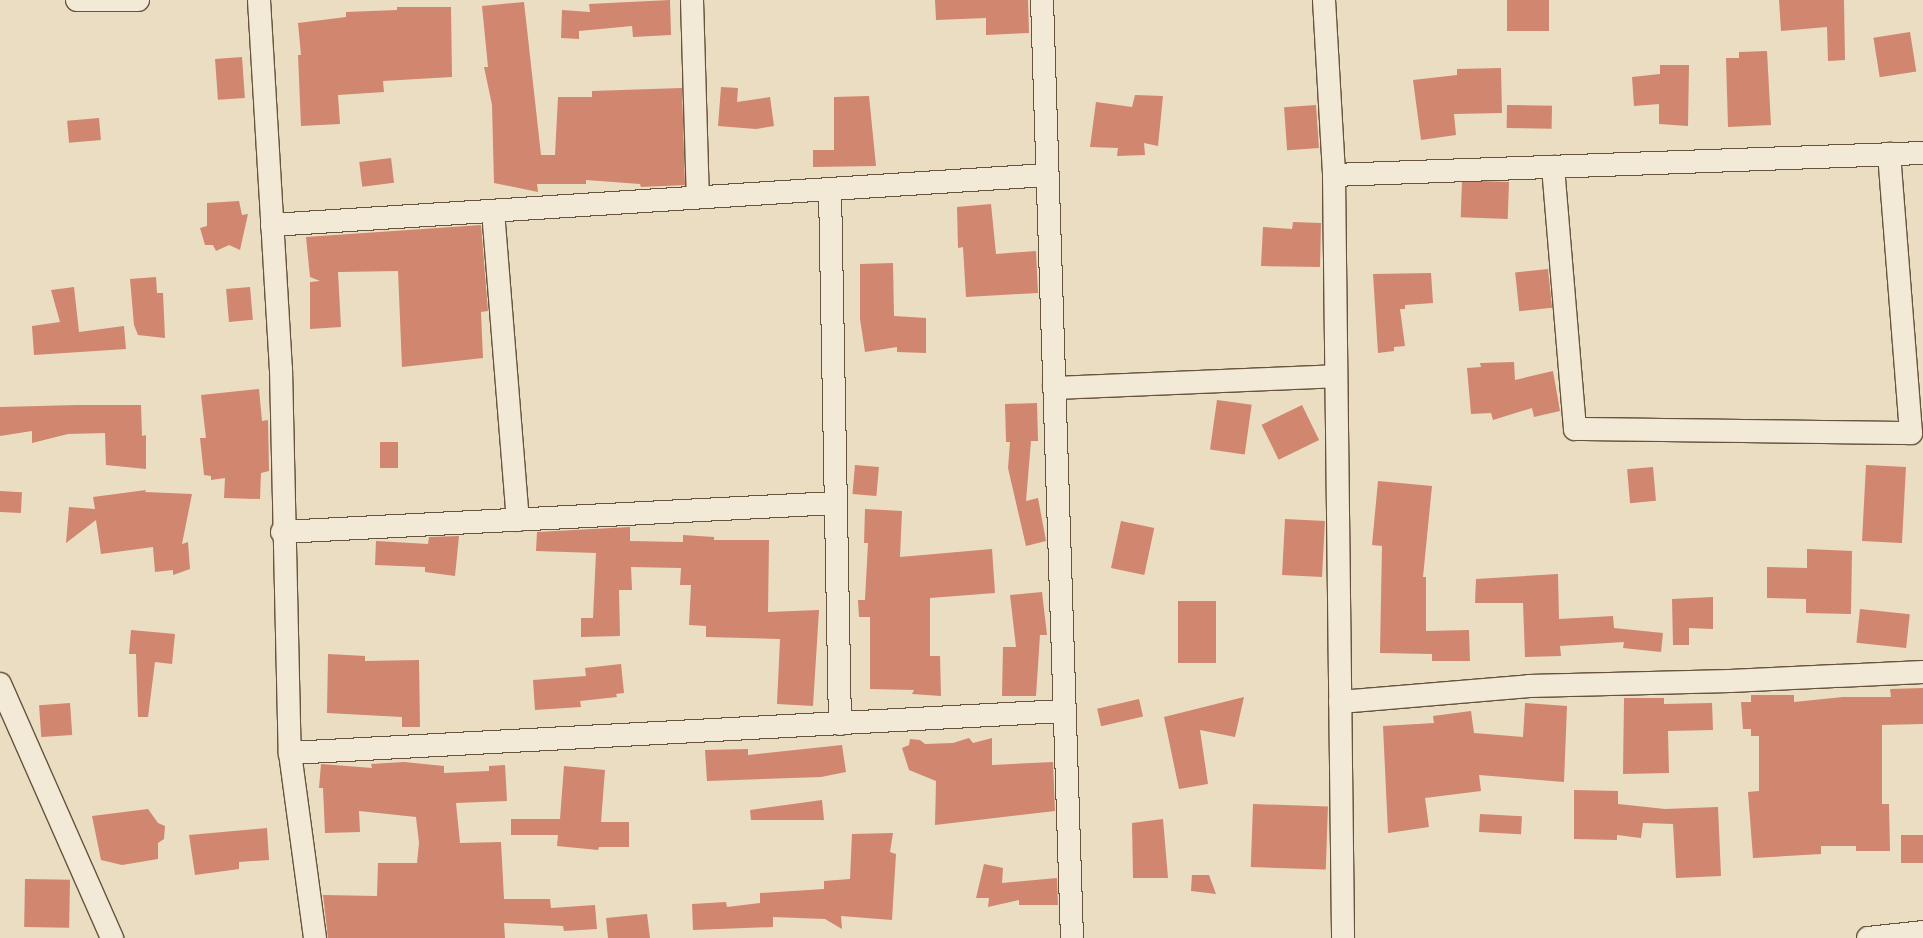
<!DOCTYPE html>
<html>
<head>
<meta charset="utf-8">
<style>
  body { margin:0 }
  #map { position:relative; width:1923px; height:938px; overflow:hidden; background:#ebddc1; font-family:Alegreya,serif }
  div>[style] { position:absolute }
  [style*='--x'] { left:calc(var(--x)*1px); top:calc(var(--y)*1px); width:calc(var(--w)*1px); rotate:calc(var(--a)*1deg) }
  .building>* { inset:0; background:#d0866f; transform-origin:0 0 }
  .roads { filter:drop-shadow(1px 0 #66543c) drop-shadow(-1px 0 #66543c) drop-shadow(0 1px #66543c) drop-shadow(0 -1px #66543c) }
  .minor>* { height:22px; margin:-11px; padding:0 11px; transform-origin:11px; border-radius:11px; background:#f2e9d7 }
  span { translate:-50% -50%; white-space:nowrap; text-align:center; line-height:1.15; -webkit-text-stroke:4px #f2e9d7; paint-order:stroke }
</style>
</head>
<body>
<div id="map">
  <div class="building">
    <div style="clip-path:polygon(670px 0,671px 35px,633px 37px,632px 26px,579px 31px,579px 39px,561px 38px,562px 10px,590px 12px,589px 4px)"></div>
    <div style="clip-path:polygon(935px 0,1028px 0,1029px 33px,986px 35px,986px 18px,936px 20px)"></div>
    <div style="left:1507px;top:0;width:42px;height:31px"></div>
    <div style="clip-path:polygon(1779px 0,1844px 0,1845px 60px,1828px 61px,1827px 27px,1781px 31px)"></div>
    <div style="clip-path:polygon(524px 2px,541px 155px,555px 155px,558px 97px,592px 97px,592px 91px,682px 88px,685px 185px,641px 187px,640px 184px,586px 180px,586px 184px,537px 184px,538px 192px,494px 183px,492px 105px,484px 67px,488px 67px,482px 6px)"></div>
    <div style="clip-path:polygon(397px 7px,451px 7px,452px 77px,383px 81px,384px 92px,338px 95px,340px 124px,301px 126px,298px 55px,301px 55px,298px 23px,346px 17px,346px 12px,397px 10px)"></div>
    <div style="left:1910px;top:32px;width:40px;height:37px;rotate:81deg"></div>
    <div style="clip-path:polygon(1767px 51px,1771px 125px,1728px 127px,1726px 58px,1739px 58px,1739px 52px)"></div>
    <div style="left:242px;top:57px;width:41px;height:27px;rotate:86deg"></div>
    <div style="clip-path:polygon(1660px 65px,1689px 65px,1688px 126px,1659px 124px,1659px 104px,1634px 106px,1632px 77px,1660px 74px)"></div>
    <div style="clip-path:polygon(1501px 68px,1502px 113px,1454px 114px,1456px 135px,1421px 140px,1413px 80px,1457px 75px,1457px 69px)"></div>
    <div style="clip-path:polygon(721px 87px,738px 88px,737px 102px,770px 97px,774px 126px,756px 129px,718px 126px)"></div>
    <div style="clip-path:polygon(1135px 95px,1163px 96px,1158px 146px,1144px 143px,1145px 155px,1117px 156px,1118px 148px,1090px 147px,1096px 102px,1132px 107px)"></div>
    <div style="clip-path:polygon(869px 96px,876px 166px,813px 167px,813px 150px,834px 150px,834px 97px)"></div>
    <div style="left:1316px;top:105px;width:43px;height:32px;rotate:86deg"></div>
    <div style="left:1507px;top:105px;width:45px;height:23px;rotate:1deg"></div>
    <div style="left:99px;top:118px;width:22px;height:32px;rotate:85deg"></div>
    <div style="left:391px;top:158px;width:25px;height:32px;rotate:83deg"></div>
    <div style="left:1509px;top:182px;width:37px;height:47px;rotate:92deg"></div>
    <div style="clip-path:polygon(239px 201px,242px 215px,248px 214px,240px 250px,229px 245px,216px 251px,213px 245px,205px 245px,200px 228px,207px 226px,207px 203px)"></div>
    <div style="clip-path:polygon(991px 204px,996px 254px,1036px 251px,1038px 293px,966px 297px,963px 247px,958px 248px,957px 207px)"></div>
    <div style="clip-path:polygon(1293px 222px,1321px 223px,1320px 267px,1261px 266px,1263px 227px,1292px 229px)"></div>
    <div style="clip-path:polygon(481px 225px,488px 311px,481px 312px,483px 358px,402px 367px,398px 271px,338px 272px,341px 327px,310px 329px,310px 282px,320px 281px,310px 277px,306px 237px)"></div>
    <div style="clip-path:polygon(893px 263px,894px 316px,926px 318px,926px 353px,897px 352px,897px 347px,865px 352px,860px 319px,860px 264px)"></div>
    <div style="left:1548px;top:269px;width:39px;height:33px;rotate:84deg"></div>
    <div style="clip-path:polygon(1431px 273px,1433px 303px,1405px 305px,1405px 309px,1400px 309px,1405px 346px,1394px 347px,1394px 351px,1378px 353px,1373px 274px)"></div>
    <div style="clip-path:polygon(156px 277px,157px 293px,163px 293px,165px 338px,138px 335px,134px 325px,130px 279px)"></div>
    <div style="clip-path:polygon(74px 287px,79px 332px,124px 326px,126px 349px,34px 355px,32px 326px,60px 322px,51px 290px)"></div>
    <div style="left:250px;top:287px;width:33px;height:24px;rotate:85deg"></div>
    <div style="clip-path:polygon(1514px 362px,1515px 380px,1553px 371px,1560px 411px,1534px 417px,1532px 408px,1493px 420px,1491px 413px,1471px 414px,1467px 368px,1481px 367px,1480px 363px)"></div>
    <div style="clip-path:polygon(259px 389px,262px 421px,268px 420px,269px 471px,261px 473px,260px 499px,224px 498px,225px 478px,211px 480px,211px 476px,204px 475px,200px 438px,206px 438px,201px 395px)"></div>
    <div style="left:1217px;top:400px;width:35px;height:50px;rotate:8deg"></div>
    <div style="clip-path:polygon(1037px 403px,1038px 441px,1031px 441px,1026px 501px,1038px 498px,1046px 541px,1026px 546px,1008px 468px,1010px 442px,1006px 442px,1005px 404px)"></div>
    <div style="clip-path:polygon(78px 405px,141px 405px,142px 436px,146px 435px,146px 469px,106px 465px,105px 433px,68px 434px,32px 443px,32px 431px,0 436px,0 407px)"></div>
    <div style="left:1302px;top:405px;width:39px;height:45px;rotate:64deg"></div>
    <div style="left:380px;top:442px;width:18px;height:26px"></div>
    <div style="left:855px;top:465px;width:24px;height:29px;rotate:5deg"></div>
    <div style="left:1866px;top:465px;width:40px;height:76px;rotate:3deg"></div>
    <div style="left:1653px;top:467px;width:34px;height:26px;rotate:85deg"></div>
    <div style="clip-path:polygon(1378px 481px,1432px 486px,1423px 577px,1426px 577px,1426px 631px,1469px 630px,1470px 661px,1432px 661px,1432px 654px,1380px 653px,1382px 546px,1372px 545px)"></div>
    <div style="clip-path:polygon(146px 490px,145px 492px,192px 494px,182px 544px,188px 542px,190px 569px,173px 575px,173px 570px,155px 572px,153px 547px,101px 554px,96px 520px,66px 543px,69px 507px,95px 509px,93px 497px)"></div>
    <div style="left:0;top:491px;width:22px;height:21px;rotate:3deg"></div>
    <div style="clip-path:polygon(865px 509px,902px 511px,900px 557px,992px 549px,995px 593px,930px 598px,930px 656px,940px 656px,941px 696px,912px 694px,914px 690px,870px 689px,870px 617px,859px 617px,858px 600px,865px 600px,868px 543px,864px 543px)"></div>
    <div style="left:1285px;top:519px;width:40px;height:56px;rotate:3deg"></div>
    <div style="left:1121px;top:521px;width:34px;height:48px;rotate:12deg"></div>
    <div style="clip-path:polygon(630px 527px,630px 541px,683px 542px,683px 535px,714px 537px,714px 540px,769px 540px,768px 612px,819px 610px,813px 706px,777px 704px,780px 639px,706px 637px,706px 626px,689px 625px,691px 585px,680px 585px,681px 568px,631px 567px,632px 590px,619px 590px,620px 636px,581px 637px,581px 618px,593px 618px,596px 553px,536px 551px,537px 532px)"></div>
    <div style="clip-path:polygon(459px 536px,455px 576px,425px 572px,425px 567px,375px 565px,376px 541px,428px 544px,429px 537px)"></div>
    <div style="clip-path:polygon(1807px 549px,1852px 551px,1851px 614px,1806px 613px,1806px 599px,1767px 598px,1767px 567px,1807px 568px)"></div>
    <div style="clip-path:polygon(1558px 574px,1559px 619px,1613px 616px,1614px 628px,1663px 633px,1661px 652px,1623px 648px,1624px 642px,1560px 646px,1561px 656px,1525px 657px,1523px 603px,1475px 603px,1476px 579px)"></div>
    <div style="clip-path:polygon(1042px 592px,1047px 635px,1040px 635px,1036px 696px,1002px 696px,1003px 647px,1016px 647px,1010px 595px)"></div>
    <div style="clip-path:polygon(1713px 597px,1713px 629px,1689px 628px,1689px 645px,1673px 645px,1672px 599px)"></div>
    <div style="left:1178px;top:601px;width:38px;height:62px"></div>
    <div style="left:1860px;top:609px;width:50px;height:34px;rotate:6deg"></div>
    <div style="clip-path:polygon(131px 630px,175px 634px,172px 664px,155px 662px,148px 717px,138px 717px,136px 654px,129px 654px)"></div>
    <div style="clip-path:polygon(328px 654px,365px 656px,365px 661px,419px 660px,420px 727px,402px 727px,402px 717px,327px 713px)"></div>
    <div style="clip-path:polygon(621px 664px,624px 693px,616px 694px,617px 697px,580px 701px,581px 707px,535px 710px,533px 680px,586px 676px,585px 668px)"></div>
    <div style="clip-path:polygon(1923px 688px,1923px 724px,1882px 725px,1882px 804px,1889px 804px,1890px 851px,1856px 851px,1856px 846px,1821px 846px,1821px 854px,1753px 858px,1748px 792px,1759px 791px,1759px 736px,1751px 736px,1751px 729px,1743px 729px,1741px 702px,1751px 702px,1751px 695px,1794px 695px,1794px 702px,1843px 697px,1891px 697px,1890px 689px)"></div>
    <div style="clip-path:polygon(1244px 697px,1235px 737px,1200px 730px,1208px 784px,1179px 789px,1164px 717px)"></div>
    <div style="clip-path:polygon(1624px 698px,1664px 698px,1664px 704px,1712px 703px,1713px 730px,1668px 731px,1669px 773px,1623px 774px)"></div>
    <div style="left:1139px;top:699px;width:18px;height:43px;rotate:77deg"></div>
    <div style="left:70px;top:703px;width:32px;height:31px;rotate:86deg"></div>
    <div style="clip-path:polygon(1525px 703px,1567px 706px,1564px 782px,1479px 775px,1481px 791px,1425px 798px,1429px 827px,1388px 833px,1383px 726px,1434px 723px,1433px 716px,1471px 711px,1474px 733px,1523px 737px)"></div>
    <div style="clip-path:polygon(969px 738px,973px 743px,992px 738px,992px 765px,1053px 762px,1055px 811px,935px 825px,936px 781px,909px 770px,902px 748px,909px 745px,910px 739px,920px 740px,925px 744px,953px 743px)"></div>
    <div style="clip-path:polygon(842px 745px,846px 772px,821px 777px,707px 781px,705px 750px,748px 749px,748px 755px)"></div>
    <div style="clip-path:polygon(404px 762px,444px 766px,444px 773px,489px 771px,489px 766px,505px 765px,507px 801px,456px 803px,460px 843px,501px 842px,504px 899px,550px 899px,551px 908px,595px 905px,597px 929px,564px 931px,563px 926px,504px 923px,505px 938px,328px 938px,323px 895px,377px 896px,378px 863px,417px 863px,419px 843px,416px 817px,359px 811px,360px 832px,325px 833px,323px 788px,319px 788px,321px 764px,372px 768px,371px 764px)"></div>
    <div style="clip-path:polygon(564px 766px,605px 770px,601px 822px,629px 822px,629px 847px,599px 847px,598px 850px,557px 846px,558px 835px,511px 835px,511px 819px,560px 819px)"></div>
    <div style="clip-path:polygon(1574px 790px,1618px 791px,1618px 804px,1665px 809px,1718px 807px,1721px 876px,1676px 878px,1673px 824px,1643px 823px,1641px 838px,1617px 835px,1617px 840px,1574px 839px)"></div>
    <div style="clip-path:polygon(822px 800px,824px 820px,751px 820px,750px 810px)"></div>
    <div style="left:1253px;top:804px;width:75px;height:63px;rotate:2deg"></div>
    <div style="clip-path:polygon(148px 809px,158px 823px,165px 826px,164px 839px,158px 843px,158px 859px,122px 865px,101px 860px,92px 816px)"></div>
    <div style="left:1480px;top:814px;width:42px;height:18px;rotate:3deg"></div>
    <div style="clip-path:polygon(1163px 819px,1168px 878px,1133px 878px,1132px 823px)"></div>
    <div style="clip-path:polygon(267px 828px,269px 860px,239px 862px,239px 869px,195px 875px,189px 835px)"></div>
    <div style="clip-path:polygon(893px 833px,890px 852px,896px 854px,892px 920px,841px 916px,842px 929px,825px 919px,773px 917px,773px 927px,693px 930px,692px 904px,726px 902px,727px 907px,760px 903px,760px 893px,824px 889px,824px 881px,850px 879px,852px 834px)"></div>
    <div style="left:1923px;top:835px;width:28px;height:22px;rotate:90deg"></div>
    <div style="clip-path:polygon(984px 864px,1003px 868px,1002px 883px,1057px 878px,1058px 905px,1019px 905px,1019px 900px,988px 907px,989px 898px,976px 898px)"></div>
    <div style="clip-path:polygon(1192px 875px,1209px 875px,1216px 894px,1191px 891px)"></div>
    <div style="left:25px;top:879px;width:45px;height:48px;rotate:1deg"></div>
    <div style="clip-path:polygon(647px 914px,650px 938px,608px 938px,606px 918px)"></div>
  </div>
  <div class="roads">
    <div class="minor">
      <div style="--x:77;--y:0;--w:61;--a:0"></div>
      <div style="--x:259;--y:0;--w:370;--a:86.6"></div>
      <div style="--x:281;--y:369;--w:384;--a:88.7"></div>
      <div style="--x:290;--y:753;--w:187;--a:82.3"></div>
      <div style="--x:692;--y:0;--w:197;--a:88.3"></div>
      <div style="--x:1042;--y:0;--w:938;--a:88.17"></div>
      <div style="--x:1324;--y:0;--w:175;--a:86.7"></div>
      <div style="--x:1334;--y:175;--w:763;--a:89.32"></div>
      <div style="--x:1553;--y:167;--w:263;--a:85.2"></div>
      <div style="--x:1575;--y:429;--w:336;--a:0.7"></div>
      <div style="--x:1911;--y:433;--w:280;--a:-94.5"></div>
      <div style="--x:1334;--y:175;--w:589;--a:-2.14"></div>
      <div style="--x:830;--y:189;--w:535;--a:88.93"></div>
      <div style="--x:493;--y:211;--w:310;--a:85.4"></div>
      <div style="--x:272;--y:225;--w:777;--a:-3.69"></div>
      <div style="--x:1054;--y:388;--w:282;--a:-2.4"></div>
      <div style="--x:282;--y:532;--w:555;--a:-3"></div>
      <div style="--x:0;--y:684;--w:278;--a:66.2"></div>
      <div style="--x:1340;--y:702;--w:190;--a:-4.8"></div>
      <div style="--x:1529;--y:686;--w:201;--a:-1.4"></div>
      <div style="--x:1730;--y:681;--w:193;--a:-2.7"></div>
      <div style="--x:290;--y:753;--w:775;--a:-3.11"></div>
      <div style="--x:1868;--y:938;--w:55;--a:-6.2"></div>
    </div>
  </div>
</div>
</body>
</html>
